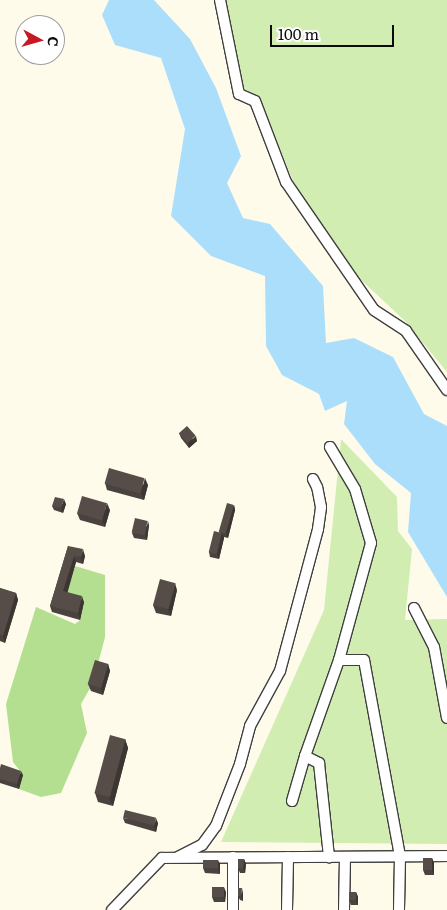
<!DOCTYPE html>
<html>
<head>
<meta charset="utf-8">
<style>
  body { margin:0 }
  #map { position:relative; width:447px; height:910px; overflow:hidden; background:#fffbeb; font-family:Literata,serif }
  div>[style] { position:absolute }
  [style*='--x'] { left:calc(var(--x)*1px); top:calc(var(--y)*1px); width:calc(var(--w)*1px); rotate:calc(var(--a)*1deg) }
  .green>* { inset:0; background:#d1edb2 }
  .forest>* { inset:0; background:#b4df90 }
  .water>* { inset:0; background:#abdefb }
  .roads { filter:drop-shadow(1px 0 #3f3f3f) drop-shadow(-1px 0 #3f3f3f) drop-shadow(0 1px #3f3f3f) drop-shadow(0 -1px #3f3f3f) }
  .minor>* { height:10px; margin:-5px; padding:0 5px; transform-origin:5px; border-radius:5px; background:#fff }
  .wall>* { inset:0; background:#4a423e }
  .shaded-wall>* { inset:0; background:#3c3632 }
  .building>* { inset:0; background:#564d48; transform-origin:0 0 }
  span { translate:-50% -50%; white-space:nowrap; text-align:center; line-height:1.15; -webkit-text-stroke:5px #fff; paint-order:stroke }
  .north { position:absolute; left:15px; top:15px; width:50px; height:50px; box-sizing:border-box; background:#fff; border:1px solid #9e9e9e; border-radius:50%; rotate:96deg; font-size:14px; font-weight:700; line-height:20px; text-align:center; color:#0c0c0c }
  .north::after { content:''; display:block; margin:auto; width:18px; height:22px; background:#c71923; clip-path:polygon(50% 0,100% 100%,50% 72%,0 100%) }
  .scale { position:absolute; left:270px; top:25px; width:124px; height:22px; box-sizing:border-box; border:2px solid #0c0c0c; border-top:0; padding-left:6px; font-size:15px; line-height:18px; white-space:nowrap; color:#0c0c0c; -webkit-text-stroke:4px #fff; paint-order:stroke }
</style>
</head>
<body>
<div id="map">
  <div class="green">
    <div style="clip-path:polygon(225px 0,447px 0,447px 372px,405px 321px,358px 277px,297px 191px,259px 96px,244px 90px)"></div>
    <div style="clip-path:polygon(341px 439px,397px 497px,398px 531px,412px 549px,405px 620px,447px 619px,447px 844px,221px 842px,324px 610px)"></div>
  </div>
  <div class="forest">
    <div style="clip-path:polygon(75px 566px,105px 575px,105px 637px,93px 683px,81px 704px,87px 733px,61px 793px,41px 797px,19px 789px,23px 775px,13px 762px,6px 704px,36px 607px,75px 624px,80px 620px,66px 595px)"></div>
  </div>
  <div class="water">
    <div style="clip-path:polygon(109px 0,154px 0,190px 39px,216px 88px,241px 156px,227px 183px,243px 218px,270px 224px,323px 286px,326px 343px,354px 338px,393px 357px,424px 414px,447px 426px,447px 597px,408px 532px,411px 493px,375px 464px,344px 424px,347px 401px,325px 411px,319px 394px,282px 375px,266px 346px,265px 276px,211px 256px,171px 216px,185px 129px,161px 58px,115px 45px,102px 15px)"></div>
  </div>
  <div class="roads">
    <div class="minor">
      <div style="--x:220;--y:0;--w:96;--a:78.6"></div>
      <div style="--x:239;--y:94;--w:17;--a:24"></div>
      <div style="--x:255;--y:101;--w:87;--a:69.1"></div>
      <div style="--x:286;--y:182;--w:155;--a:55.5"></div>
      <div style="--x:374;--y:310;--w:38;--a:33"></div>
      <div style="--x:406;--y:331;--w:72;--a:55.2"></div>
      <div style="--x:414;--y:608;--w:44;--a:62.9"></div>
      <div style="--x:434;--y:647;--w:72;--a:79.6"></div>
      <div style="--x:339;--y:660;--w:25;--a:0"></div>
      <div style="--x:364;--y:660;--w:200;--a:79.6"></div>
      <div style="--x:400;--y:857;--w:53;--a:91.1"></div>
      <div style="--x:305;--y:756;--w:16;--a:27"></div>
      <div style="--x:319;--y:763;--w:95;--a:83.9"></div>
      <div style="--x:292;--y:801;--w:47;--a:-73.9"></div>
      <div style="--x:305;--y:756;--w:102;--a:-70.5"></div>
      <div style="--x:339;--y:660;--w:121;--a:-74.7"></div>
      <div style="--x:371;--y:543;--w:56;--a:-106.5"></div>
      <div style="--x:355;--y:489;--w:49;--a:-120.8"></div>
      <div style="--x:178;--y:857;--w:27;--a:-27"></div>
      <div style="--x:202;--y:845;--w:24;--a:-54"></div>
      <div style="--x:216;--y:826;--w:66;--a:-68.8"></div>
      <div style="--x:240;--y:764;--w:39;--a:-75"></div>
      <div style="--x:250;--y:726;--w:63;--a:-61.4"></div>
      <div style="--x:280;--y:671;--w:147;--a:-75"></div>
      <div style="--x:318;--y:529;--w:22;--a:-82"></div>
      <div style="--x:321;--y:507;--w:20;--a:-101"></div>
      <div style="--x:317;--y:487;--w:9;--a:-117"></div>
      <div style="--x:112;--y:910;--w:72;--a:-46.1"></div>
      <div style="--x:162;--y:858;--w:285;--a:-0.4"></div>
      <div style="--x:233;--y:910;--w:53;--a:-90"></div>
      <div style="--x:287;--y:910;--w:53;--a:-88.9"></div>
      <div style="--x:344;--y:910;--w:53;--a:-88.9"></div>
    </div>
  </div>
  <div class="wall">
    <div style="clip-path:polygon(179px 433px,197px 441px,189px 448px,181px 438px)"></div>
    <div style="clip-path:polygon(105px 483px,148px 485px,144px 500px,107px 490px)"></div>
    <div style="clip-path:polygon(66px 504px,63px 513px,54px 510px,52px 506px)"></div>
    <div style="clip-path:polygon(234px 505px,235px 510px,228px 538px,224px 537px,224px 538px,219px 559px,210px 557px,209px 552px,220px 533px,219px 532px)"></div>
    <div style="clip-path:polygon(110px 510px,105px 527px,80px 520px,77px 513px)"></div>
    <div style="clip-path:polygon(149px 525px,147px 540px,134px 538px,132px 533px)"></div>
    <div style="clip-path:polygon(68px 546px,85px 556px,83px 564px,76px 562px,67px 592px,84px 602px,80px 620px,52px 612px,50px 606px)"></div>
    <div style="clip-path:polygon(0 588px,16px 593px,18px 600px,5px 643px,0 641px)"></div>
    <div style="clip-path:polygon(177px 590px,171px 616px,156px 613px,153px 605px)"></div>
    <div style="clip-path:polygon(108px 664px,110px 671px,103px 695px,91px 691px,88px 684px)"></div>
    <div style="clip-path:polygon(125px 739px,128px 748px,113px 806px,98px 802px,95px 793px)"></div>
    <div style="clip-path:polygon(0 768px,23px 775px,19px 789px,0 783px)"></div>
    <div style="clip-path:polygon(123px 818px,158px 823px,156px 832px,125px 823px)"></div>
    <div style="clip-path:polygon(432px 858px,434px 863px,434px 875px,425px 875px,423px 870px)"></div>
    <div style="clip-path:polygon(244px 859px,246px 864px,245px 873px,240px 873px,238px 868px)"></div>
    <div style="clip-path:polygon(220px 864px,220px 874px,205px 873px,203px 868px)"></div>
    <div style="clip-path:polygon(226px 892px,225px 902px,214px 902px,212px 897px)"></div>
    <div style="clip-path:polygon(356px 892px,358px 897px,358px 905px,351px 905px,349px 900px)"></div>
    <div style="clip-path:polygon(243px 893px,243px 901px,240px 900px,238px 896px)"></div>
  </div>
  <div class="shaded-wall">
    <div style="clip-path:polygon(196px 436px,197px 441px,189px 448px,188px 443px)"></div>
    <div style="clip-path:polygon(145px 478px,148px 485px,144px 500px,141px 493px)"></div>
    <div style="clip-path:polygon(64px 499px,66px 504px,63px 513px,61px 508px)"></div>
    <div style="clip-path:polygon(107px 503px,110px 510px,105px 527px,102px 520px)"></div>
    <div style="clip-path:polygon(234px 505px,235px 510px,228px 538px,226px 533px)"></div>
    <div style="clip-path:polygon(148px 521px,149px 525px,147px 540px,145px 536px)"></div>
    <div style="clip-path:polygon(222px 533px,224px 538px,219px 559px,217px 554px)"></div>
    <div style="clip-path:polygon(83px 549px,85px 556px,83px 564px,81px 557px)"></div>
    <div style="clip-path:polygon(74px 556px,76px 562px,66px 598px,63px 591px)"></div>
    <div style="clip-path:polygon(175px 583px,177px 590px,171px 616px,168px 609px)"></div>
    <div style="clip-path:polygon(16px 593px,18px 600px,5px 643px,3px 636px)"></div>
    <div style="clip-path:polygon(82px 596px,84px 602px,80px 620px,78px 613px)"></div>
    <div style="clip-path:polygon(108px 664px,110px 671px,103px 695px,101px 688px)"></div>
    <div style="clip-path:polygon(125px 739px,128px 748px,113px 806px,109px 797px)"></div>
    <div style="clip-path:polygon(21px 771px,23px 775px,19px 789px,17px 784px)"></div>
    <div style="clip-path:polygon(156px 818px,158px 823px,156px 832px,154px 827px)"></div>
    <div style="clip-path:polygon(432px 858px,434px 863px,434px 875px,432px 870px)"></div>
    <div style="clip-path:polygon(244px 859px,246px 864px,245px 873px,243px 868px)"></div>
    <div style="clip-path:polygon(218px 860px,220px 864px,220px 874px,218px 869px)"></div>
    <div style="clip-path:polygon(224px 887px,226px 892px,225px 902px,223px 897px)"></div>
    <div style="clip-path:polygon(242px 888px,243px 893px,243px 901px,241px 896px)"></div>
    <div style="clip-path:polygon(356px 892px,358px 897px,358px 905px,356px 900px)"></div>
  </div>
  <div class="building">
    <div style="left:187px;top:426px;width:13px;height:11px;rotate:48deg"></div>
    <div style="left:109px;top:468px;width:37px;height:16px;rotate:16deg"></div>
    <div style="left:82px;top:496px;width:26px;height:18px;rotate:16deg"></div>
    <div style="clip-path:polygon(55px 497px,64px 499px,61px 508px,52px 506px)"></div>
    <div style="left:227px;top:503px;width:7px;height:30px;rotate:16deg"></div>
    <div style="left:135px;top:518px;width:13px;height:15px;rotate:13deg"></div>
    <div style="left:214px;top:531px;width:8px;height:22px;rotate:14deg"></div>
    <div style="clip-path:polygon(68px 546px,83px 549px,81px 557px,74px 556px,63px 591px,82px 596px,78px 613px,50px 606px)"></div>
    <div style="left:160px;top:579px;width:16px;height:27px;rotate:15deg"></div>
    <div style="clip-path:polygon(0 588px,16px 593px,3px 636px,0 635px)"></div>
    <div style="left:95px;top:660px;width:14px;height:25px;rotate:17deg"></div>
    <div style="left:110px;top:735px;width:16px;height:60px;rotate:15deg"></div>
    <div style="clip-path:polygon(1px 764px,21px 771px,17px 784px,0 779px,0 768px)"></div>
    <div style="left:125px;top:810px;width:32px;height:8px;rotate:14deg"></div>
    <div style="left:423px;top:858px;width:9px;height:12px"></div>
    <div style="clip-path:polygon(238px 859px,244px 859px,243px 868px,238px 868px)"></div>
    <div style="left:203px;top:860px;width:15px;height:8px"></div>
    <div style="left:212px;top:887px;width:12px;height:10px"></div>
    <div style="clip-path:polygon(238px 888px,242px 888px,241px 896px,238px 896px)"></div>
    <div style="left:349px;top:892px;width:7px;height:8px"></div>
  </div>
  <div class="north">С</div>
  <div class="scale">100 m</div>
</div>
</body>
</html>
